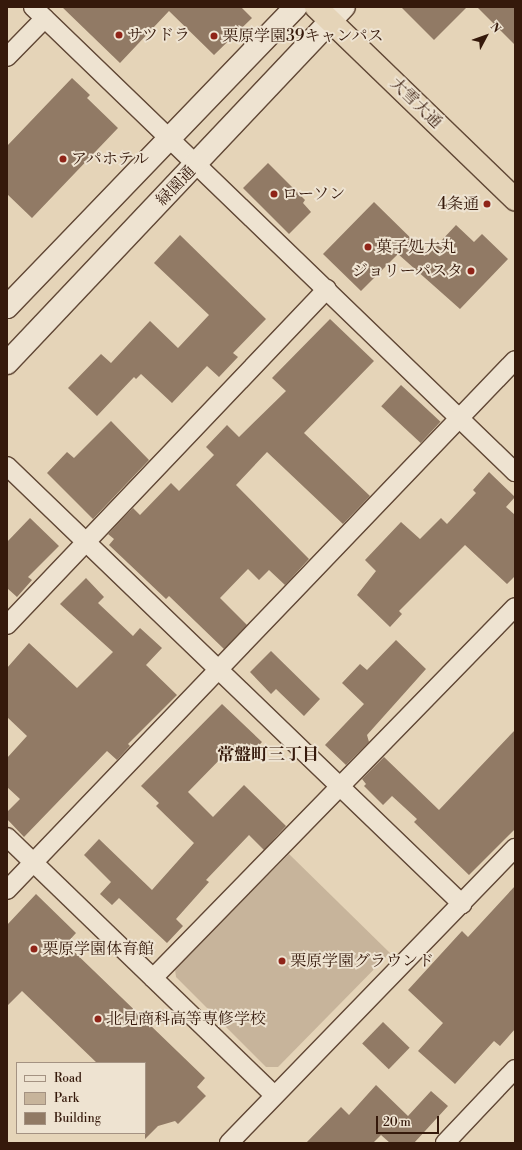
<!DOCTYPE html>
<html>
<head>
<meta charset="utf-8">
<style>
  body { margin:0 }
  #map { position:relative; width:522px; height:1150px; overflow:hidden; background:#e5d4b8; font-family:"Libre Bodoni","Noto Serif JP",serif }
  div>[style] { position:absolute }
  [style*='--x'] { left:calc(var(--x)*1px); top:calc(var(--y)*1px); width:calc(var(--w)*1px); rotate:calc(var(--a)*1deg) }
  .green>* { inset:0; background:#c7b49b }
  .building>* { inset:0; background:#917a65; transform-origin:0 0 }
  .roads { filter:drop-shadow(1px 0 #614836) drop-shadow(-1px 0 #614836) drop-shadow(0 1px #614836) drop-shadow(0 -1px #614836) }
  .street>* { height:18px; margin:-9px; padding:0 9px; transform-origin:9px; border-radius:9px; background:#eee3d1 }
  .secondary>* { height:22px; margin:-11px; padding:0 11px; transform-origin:11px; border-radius:11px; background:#eee3d1 }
  .highway>* { height:22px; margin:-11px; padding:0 11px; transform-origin:11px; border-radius:11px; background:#e5d4b8 }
  .dots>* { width:11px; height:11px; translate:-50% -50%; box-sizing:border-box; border:2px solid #eee3d1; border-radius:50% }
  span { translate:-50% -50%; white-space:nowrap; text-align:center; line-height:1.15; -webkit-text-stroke:4px #eee3d1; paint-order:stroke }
  .poi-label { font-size:16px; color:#35190b }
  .left { translate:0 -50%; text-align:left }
  .right { translate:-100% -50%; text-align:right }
  .street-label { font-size:16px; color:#35190b }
  .neighbourhood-label { font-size:17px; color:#35190b; font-weight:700 }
  .frame { position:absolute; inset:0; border:8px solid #35190b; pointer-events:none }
  .legend { position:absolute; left:16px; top:1062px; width:130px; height:72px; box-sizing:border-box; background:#eee3d1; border:1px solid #a49282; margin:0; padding:5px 7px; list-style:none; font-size:12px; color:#35190b }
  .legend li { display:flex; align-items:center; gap:8px; height:20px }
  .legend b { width:20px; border:1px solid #a49282 }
  .north { position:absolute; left:466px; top:16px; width:40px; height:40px; -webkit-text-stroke:3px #eee3d1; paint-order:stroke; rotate:49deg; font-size:11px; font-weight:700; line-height:16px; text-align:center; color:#35190b }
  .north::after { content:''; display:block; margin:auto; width:14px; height:18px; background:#35190b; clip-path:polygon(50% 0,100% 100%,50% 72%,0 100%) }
  .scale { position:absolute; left:376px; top:1116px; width:63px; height:18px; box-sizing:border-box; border:2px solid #35190b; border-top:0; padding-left:5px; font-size:12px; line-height:14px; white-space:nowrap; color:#35190b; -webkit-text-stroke:3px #eee3d1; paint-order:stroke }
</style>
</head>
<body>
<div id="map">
  <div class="green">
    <div style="clip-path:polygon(289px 854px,390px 953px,278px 1067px,266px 1067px,176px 977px,175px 969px)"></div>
  </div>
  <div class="building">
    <div style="clip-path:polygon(62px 7px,241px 7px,252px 18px,214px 55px,169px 11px,120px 63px)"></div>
    <div style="clip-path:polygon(401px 7px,467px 7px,434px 40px)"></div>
    <div style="clip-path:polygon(477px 7px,515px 7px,515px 45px)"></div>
    <div style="clip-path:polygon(72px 78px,90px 95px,87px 98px,118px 128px,32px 218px,7px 194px,7px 146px)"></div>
    <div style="clip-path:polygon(268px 163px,305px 200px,303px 203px,311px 212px,289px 234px,243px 188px)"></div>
    <div style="clip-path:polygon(374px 202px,428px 255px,456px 225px,474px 242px,482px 234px,508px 259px,460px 309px,398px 254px,361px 291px,323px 254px)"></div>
    <div style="clip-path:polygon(180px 235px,266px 319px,233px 353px,238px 357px,219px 377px,207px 366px,172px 403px,141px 374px,136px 379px,134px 377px,97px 416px,68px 388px,101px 354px,111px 363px,150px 321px,178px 348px,209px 315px,154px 263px)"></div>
    <div style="clip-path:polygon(330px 319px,374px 361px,304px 433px,370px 496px,343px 524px,267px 452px,236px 485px,309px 559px,285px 585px,269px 570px,259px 580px,248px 569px,220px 598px,247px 625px,224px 649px,169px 596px,166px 599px,109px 545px,114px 539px,108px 534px,133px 508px,140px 515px,171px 483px,179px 491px,214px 455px,206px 447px,227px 425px,239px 437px,286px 391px,272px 378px)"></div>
    <div style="left:401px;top:385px;width:54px;height:29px;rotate:43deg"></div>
    <div style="clip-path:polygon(111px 421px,149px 460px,93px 519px,47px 473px,67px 452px,74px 458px)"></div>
    <div style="clip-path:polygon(489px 472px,515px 497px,506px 507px,515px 515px,515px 576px,507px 584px,465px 545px,399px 611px,402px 614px,390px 627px,357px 595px,376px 571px,365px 560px,401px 522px,420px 539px,441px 518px,447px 524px,476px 493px,473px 490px)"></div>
    <div style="clip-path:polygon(30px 518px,59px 546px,28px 577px,32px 580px,17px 597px,7px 588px,7px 542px)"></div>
    <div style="clip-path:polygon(86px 578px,104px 597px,98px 603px,133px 636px,140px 628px,162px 648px,146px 665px,177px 695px,128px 744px,130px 746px,117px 760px,107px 751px,24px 837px,7px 819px,7px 812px,20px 799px,7px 787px,7px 758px,27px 736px,7px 717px,7px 668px,29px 643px,77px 688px,113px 652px,60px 604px)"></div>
    <div style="clip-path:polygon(396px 640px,426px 669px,367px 735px,369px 742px,346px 765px,325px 745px,364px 704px,342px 683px,360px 664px,367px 670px)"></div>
    <div style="clip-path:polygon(271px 651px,320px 699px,304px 716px,276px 689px,271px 694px,250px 672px)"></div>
    <div style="clip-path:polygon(222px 704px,262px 742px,246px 759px,232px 747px,188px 792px,213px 817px,244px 785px,286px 826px,264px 850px,249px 835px,206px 880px,209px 882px,176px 919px,183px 926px,167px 943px,119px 898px,112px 905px,100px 894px,111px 882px,84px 855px,99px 839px,152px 890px,194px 843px,156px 806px,159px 803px,141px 786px)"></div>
    <div style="clip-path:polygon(515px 730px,515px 829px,469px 875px,414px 822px,417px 819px,392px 796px,383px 805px,364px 786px,366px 784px,362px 779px,384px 757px,439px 810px)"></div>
    <div style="clip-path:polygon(515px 886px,515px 1029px,500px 1046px,494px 1041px,455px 1084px,418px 1051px,443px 1023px,408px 990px,462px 931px,468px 937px)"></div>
    <div style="clip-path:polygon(36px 894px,76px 933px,66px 944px,205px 1078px,197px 1087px,206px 1096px,178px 1124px,175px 1121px,158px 1126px,145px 1139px,145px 1063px,97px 1063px,22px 991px,7px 1006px,7px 925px)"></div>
    <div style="left:383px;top:1022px;width:37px;height:30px;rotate:44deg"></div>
    <div style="clip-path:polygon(376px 1085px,408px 1116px,431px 1091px,448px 1106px,414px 1143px,390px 1143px,381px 1135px,373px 1143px,306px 1143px,341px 1107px,349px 1115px)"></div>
  </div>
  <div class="roads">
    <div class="street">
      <div style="--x:33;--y:7;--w:670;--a:43.97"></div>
      <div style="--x:7;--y:57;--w:54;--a:-45.7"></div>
      <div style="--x:7;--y:466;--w:632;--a:43.91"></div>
      <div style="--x:7;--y:625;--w:464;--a:-46.4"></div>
      <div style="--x:7;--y:837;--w:371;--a:44"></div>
      <div style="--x:7;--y:890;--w:734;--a:-46.21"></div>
      <div style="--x:153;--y:978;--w:518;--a:-45.7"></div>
      <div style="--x:229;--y:1143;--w:411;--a:-45.9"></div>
      <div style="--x:445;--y:1143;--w:102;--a:-46.6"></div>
    </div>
    <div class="secondary">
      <div style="--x:7;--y:307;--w:417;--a:-46.1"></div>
      <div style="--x:7;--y:363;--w:490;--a:-46.6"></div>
    </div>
    <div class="highway">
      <div style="--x:316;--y:7;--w:277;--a:44"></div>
    </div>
  </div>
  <div class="dots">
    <div style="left:119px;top:35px;background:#8f2418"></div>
    <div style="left:214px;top:36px;background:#8f2418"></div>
    <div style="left:63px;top:159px;background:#8f2418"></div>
    <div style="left:274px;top:194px;background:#8f2418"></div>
    <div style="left:487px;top:204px;background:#8f2418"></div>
    <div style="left:368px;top:247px;background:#8f2418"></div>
    <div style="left:471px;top:271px;background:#8f2418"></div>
    <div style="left:34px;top:949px;background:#8f2418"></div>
    <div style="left:282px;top:961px;background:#8f2418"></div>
    <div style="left:98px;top:1019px;background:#8f2418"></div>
  </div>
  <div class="poi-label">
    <span class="left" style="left:127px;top:35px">サツドラ</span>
    <span class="left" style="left:222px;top:36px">栗原学園39キャンパス</span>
    <span class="left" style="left:71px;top:159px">アパホテル</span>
    <span class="left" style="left:282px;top:194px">ローソン</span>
    <span class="right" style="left:479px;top:204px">4条通</span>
    <span class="left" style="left:376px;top:247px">菓子処大丸</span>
    <span class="right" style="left:463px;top:271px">ジョリーパスタ</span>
    <span class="left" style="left:42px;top:949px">栗原学園体育館</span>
    <span class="left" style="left:290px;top:961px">栗原学園グラウンド</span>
    <span class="left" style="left:106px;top:1019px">北見商科高等専修学校</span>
  </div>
  <div class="street-label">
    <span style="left:416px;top:103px;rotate:44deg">大雪大通</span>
    <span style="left:176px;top:186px;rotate:-46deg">緑園通</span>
  </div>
  <div class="neighbourhood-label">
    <span style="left:268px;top:756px">常盤町三丁目</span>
  </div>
  <div class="frame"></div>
  <ul class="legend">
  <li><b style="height:5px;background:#eee3d1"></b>Road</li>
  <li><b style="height:11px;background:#c7b49b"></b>Park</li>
  <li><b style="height:11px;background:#917a65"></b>Building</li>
  </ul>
  <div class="north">N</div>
  <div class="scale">20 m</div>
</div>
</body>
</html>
